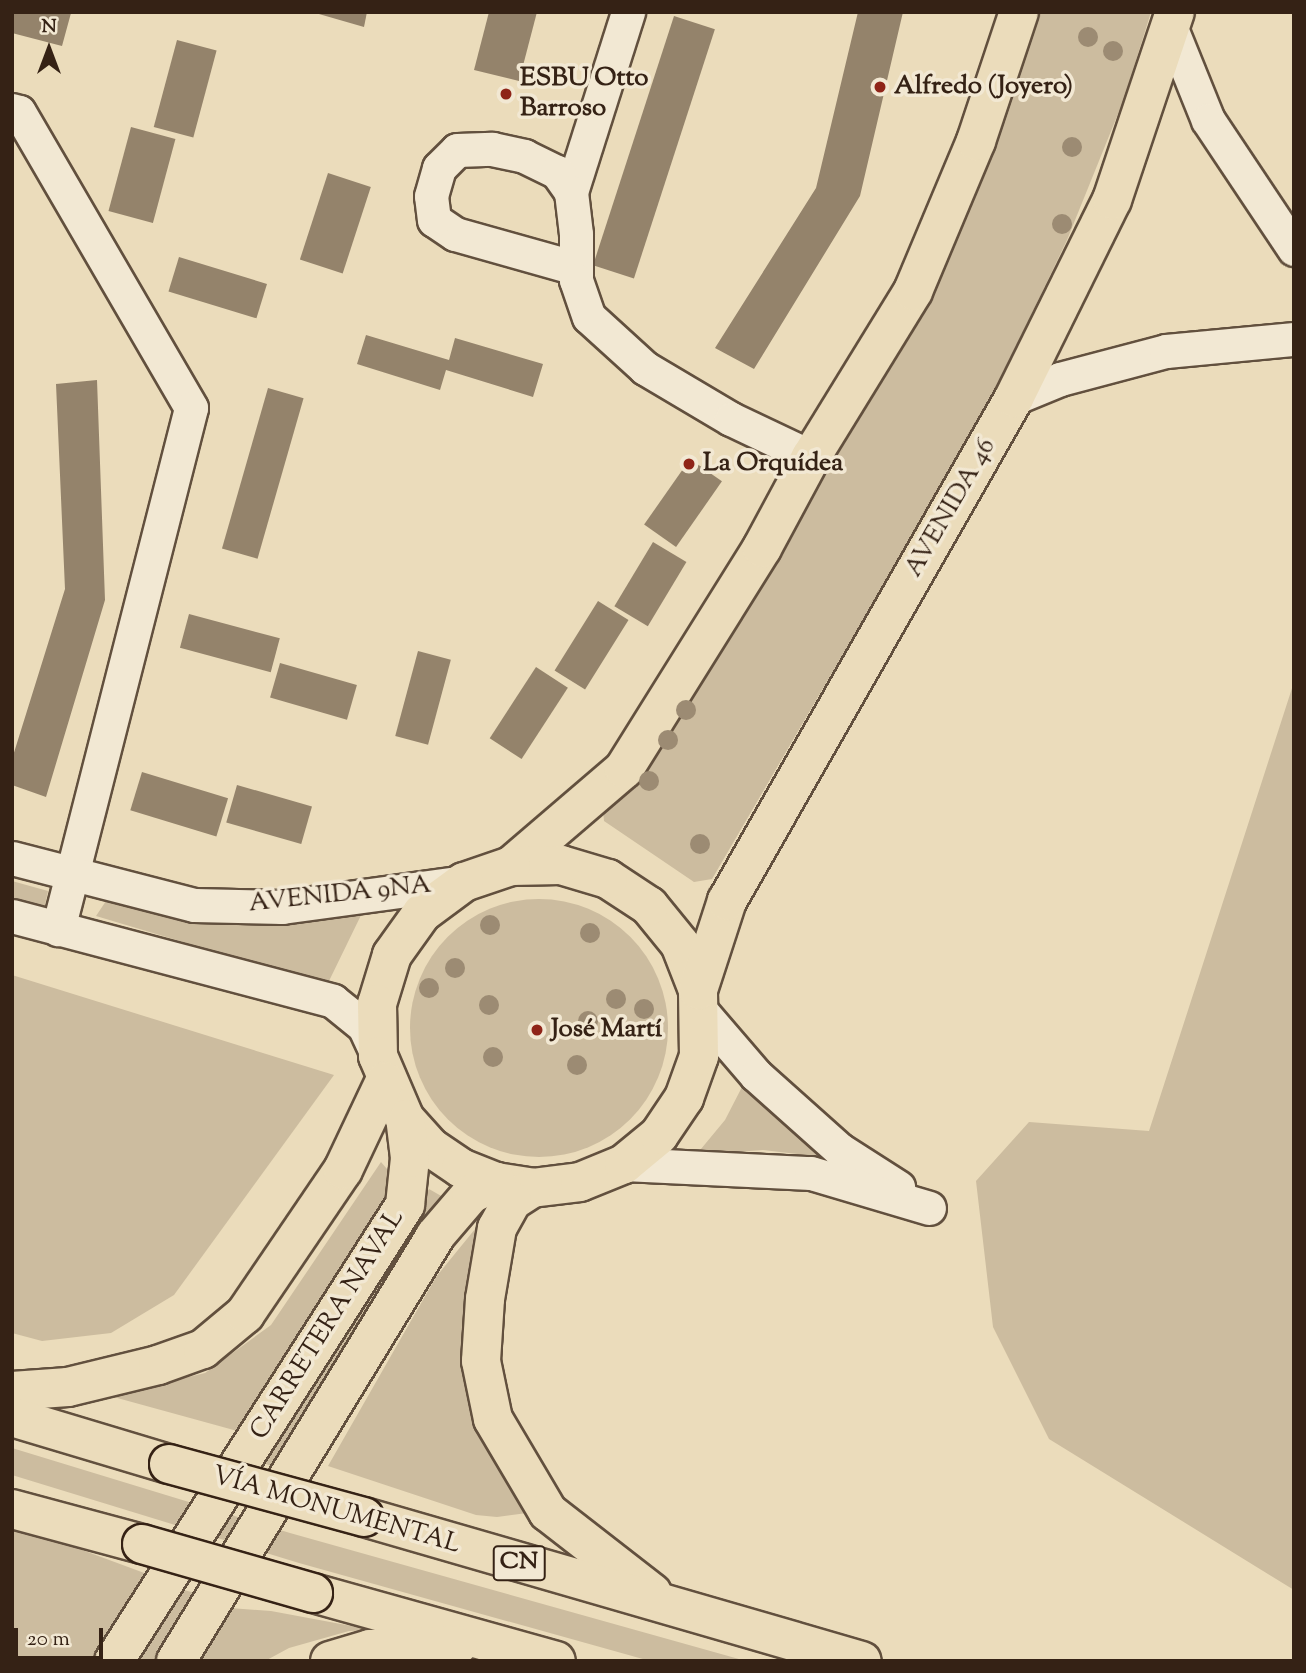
<!DOCTYPE html>
<html>
<head>
<meta charset="utf-8">
<style>
  body { margin:0 }
  #map { position:relative; width:1306px; height:1673px; overflow:hidden; background:#ebdcbb; font-family:"Sorts Mill Goudy",serif }
  div>[style] { position:absolute }
  [style*='--x'] { left:calc(var(--x)*1px); top:calc(var(--y)*1px); width:calc(var(--w)*1px); rotate:calc(var(--a)*1deg) }
  .green>* { inset:0; background:#ccbc9f }
  .round { border-radius:50% }
  .building>* { inset:0; background:#94836b; transform-origin:0 0 }
  .roads { filter:drop-shadow(2px 0 #62503e) drop-shadow(-2px 0 #62503e) drop-shadow(0 2px #62503e) drop-shadow(0 -2px #62503e) }
  .minor>* { height:33px; margin:-16.5px; padding:0 16.5px; transform-origin:16.5px; border-radius:16.5px; background:#f2e8d3 }
  .major>* { height:38px; margin:-19px; padding:0 19px; transform-origin:19px; border-radius:19px; background:#ebdcbb }
  .highway>* { height:38px; margin:-19px; padding:0 19px; transform-origin:19px; border-radius:19px; background:#ebdcbb }
  .bridges { filter:drop-shadow(2px 0 #352215) drop-shadow(-2px 0 #352215) drop-shadow(0 2px #352215) drop-shadow(0 -2px #352215) }
  .highway-bridge>* { height:38px; margin:-19px; padding:0 19px; transform-origin:19px; border-radius:19px; background:#ebdcbb }
  .trees>* { width:20px; height:20px; margin:-10px; border-radius:50%; background:#9c8b73 }
  .dots>* { width:19px; height:19px; translate:-50% -50%; box-sizing:border-box; border:4px solid #f2e8d3; border-radius:50% }
  span { translate:-50% -50%; white-space:nowrap; text-align:center; line-height:1.15; -webkit-text-stroke:7px #f2e8d3; paint-order:stroke }
  .shield-label span { padding:2px 5px; background:#f2e8d3; border:2px solid; border-radius:5px; -webkit-text-stroke-width:0 }
  .shield-label { font-size:24px; color:#352215; font-weight:700 }
  .poi-label { font-size:26px; color:#352215; font-weight:700 }
  .left { translate:0 -50%; text-align:left }
  .street-label { font-size:26px; color:#352215 }
  .frame { position:absolute; inset:0; border:14px solid #352215; pointer-events:none }
  .north { position:absolute; left:14px; top:14px; width:70px; height:70px; -webkit-text-stroke:5px #f2e8d3; paint-order:stroke; rotate:0deg; font-size:19px; font-weight:700; line-height:28px; text-align:center; color:#352215 }
  .north::after { content:''; display:block; margin:auto; width:24px; height:32px; background:#352215; clip-path:polygon(50% 0,100% 100%,50% 72%,0 100%) }
  .scale { position:absolute; left:14px; top:1628px; width:89px; height:32px; box-sizing:border-box; border:4px solid #352215; border-top:0; padding-left:9px; font-size:21px; line-height:24px; white-space:nowrap; color:#352215; -webkit-text-stroke:5px #f2e8d3; paint-order:stroke }
</style>
</head>
<body>
<div id="map">
  <div class="green">
    <div style="clip-path:polygon(1032px 12px,1151px 12px,1124px 99px,1067px 240px,988px 405px,712px 879px,694px 882px,604px 821px,603px 810px,791px 528px)"></div>
    <div style="clip-path:polygon(1294px 682px,1294px 1590px,1049px 1439px,993px 1327px,976px 1181px,1029px 1122px,1149px 1131px)"></div>
    <div style="clip-path:polygon(12px 881px,48px 891px,43px 914px,12px 905px)"></div>
    <div style="clip-path:polygon(110px 895px,208px 919px,277px 926px,365px 907px,329px 981px,321px 983px,96px 916px)"></div>
    <div class="round" style="left:410px;top:899px;width:258px;height:258px"></div>
    <div style="clip-path:polygon(12px 975px,334px 1075px,174px 1295px,111px 1333px,42px 1341px,12px 1333px)"></div>
    <div style="clip-path:polygon(749px 1085px,765px 1107px,823px 1157px,763px 1150px,696px 1155px,725px 1120px,742px 1087px)"></div>
    <div style="clip-path:polygon(381px 1162px,387px 1169px,388px 1200px,241px 1432px,110px 1396px,205px 1373px,271px 1325px)"></div>
    <div style="clip-path:polygon(429px 1189px,443px 1197px,275px 1468px,264px 1463px)"></div>
    <div style="clip-path:polygon(484px 1218px,471px 1286px,527px 1513px,497px 1517px,476px 1515px,328px 1466px,436px 1277px)"></div>
    <div style="clip-path:polygon(12px 1448px,290px 1533px,746px 1661px,650px 1661px,299px 1563px,12px 1475px)"></div>
    <div style="clip-path:polygon(12px 1524px,147px 1574px,89px 1661px,12px 1661px)"></div>
    <div style="clip-path:polygon(180px 1589px,199px 1594px,156px 1661px,132px 1661px)"></div>
    <div style="clip-path:polygon(230px 1608px,271px 1611px,373px 1630px,349px 1631px,289px 1648px,265px 1661px,197px 1661px)"></div>
  </div>
  <div class="building">
    <div style="clip-path:polygon(12px 12px,71px 13px,62px 46px,12px 33px)"></div>
    <div style="clip-path:polygon(312px 12px,367px 12px,364px 27px)"></div>
    <div style="clip-path:polygon(489px 12px,537px 12px,519px 81px,474px 70px)"></div>
    <div style="clip-path:polygon(858px 12px,903px 12px,860px 196px,754px 369px,715px 348px,816px 188px)"></div>
    <div style="left:674px;top:16px;width:43px;height:262px;rotate:18deg"></div>
    <div style="left:177px;top:40px;width:41px;height:90px;rotate:15deg"></div>
    <div style="left:131px;top:127px;width:46px;height:87px;rotate:15deg"></div>
    <div style="left:328px;top:173px;width:45px;height:91px;rotate:18deg"></div>
    <div style="left:179px;top:257px;width:92px;height:36px;rotate:17deg"></div>
    <div style="clip-path:polygon(366px 335px,449px 360px,455px 338px,543px 364px,533px 397px,446px 370px,440px 390px,357px 364px)"></div>
    <div style="clip-path:polygon(97px 380px,105px 600px,46px 797px,12px 785px,12px 759px,65px 589px,56px 384px)"></div>
    <div style="left:268px;top:388px;width:37px;height:167px;rotate:16deg"></div>
    <div style="left:690px;top:459px;width:39px;height:80px;rotate:35deg"></div>
    <div style="left:653px;top:542px;width:39px;height:75px;rotate:31deg"></div>
    <div style="left:598px;top:601px;width:36px;height:82px;rotate:32deg"></div>
    <div style="left:189px;top:614px;width:94px;height:35px;rotate:15deg"></div>
    <div style="left:418px;top:651px;width:34px;height:88px;rotate:15deg"></div>
    <div style="left:280px;top:663px;width:80px;height:36px;rotate:16deg"></div>
    <div style="left:536px;top:667px;width:38px;height:85px;rotate:33deg"></div>
    <div style="left:142px;top:772px;width:90px;height:40px;rotate:17deg"></div>
    <div style="left:237px;top:785px;width:78px;height:39px;rotate:16deg"></div>
  </div>
  <div class="roads">
    <div class="minor">
      <div style="--x:1170;--y:26;--w:101;--a:68"></div>
      <div style="--x:1208;--y:120;--w:155;--a:56.3"></div>
      <div style="--x:12;--y:110;--w:7;--a:16"></div>
      <div style="--x:19;--y:112;--w:342;--a:59.8"></div>
      <div style="--x:191;--y:408;--w:538;--a:104.32"></div>
      <div style="--x:571;--y:192;--w:189;--a:-72.4"></div>
      <div style="--x:576;--y:268;--w:126;--a:-164.3"></div>
      <div style="--x:455;--y:234;--w:25;--a:-146"></div>
      <div style="--x:434;--y:220;--w:24;--a:-97"></div>
      <div style="--x:431;--y:196;--w:29;--a:-74"></div>
      <div style="--x:439;--y:168;--w:25;--a:-45"></div>
      <div style="--x:457;--y:150;--w:35;--a:-2"></div>
      <div style="--x:492;--y:149;--w:33;--a:12"></div>
      <div style="--x:524;--y:156;--w:37;--a:26"></div>
      <div style="--x:557;--y:172;--w:24;--a:55"></div>
      <div style="--x:571;--y:192;--w:42;--a:83.2"></div>
      <div style="--x:576;--y:234;--w:46;--a:90"></div>
      <div style="--x:576;--y:280;--w:39;--a:71"></div>
      <div style="--x:589;--y:317;--w:76;--a:42.3"></div>
      <div style="--x:645;--y:368;--w:100;--a:30.7"></div>
      <div style="--x:731;--y:419;--w:89;--a:25.4"></div>
      <div style="--x:1014;--y:398;--w:50;--a:-22.4"></div>
      <div style="--x:1060;--y:379;--w:110;--a:-14.8"></div>
      <div style="--x:1166;--y:351;--w:129;--a:-5.4"></div>
      <div style="--x:12;--y:858;--w:188;--a:14.5"></div>
      <div style="--x:194;--y:905;--w:88;--a:1.3"></div>
      <div style="--x:282;--y:907;--w:184;--a:-7.8"></div>
      <div style="--x:12;--y:916;--w:332;--a:14.8"></div>
      <div style="--x:333;--y:1001;--w:40;--a:39"></div>
      <div style="--x:364;--y:1026;--w:33;--a:65"></div>
      <div style="--x:701;--y:1011;--w:84;--a:49.3"></div>
      <div style="--x:756;--y:1075;--w:113;--a:41.8"></div>
      <div style="--x:840;--y:1150;--w:69;--a:32.5"></div>
      <div style="--x:624;--y:1164;--w:187;--a:2.8"></div>
      <div style="--x:811;--y:1173;--w:123;--a:16.5"></div>
    </div>
    <div class="major">
      <div style="--x:511;--y:866;--w:149;--a:-40.6"></div>
      <div style="--x:624;--y:769;--w:261;--a:-58"></div>
      <div style="--x:762;--y:548;--w:103;--a:-61.7"></div>
      <div style="--x:811;--y:457;--w:195;--a:-58.4"></div>
      <div style="--x:913;--y:291;--w:163;--a:-67.2"></div>
      <div style="--x:976;--y:141;--w:136;--a:-71.6"></div>
      <div style="--x:698;--y:990;--w:49;--a:-111.4"></div>
      <div style="--x:680;--y:944;--w:49;--a:-129.2"></div>
      <div style="--x:649;--y:906;--w:49;--a:-146.6"></div>
      <div style="--x:608;--y:879;--w:49;--a:-163.4"></div>
      <div style="--x:561;--y:865;--w:50;--a:178.9"></div>
      <div style="--x:511;--y:866;--w:50;--a:161.2"></div>
      <div style="--x:464;--y:882;--w:52;--a:143.6"></div>
      <div style="--x:422;--y:913;--w:52;--a:125.5"></div>
      <div style="--x:392;--y:955;--w:51;--a:107"></div>
      <div style="--x:377;--y:1004;--w:52;--a:88.9"></div>
      <div style="--x:378;--y:1056;--w:69;--a:66.8"></div>
      <div style="--x:405;--y:1119;--w:38;--a:48"></div>
      <div style="--x:430;--y:1147;--w:37;--a:34"></div>
      <div style="--x:461;--y:1168;--w:38;--a:22"></div>
      <div style="--x:496;--y:1182;--w:36;--a:9"></div>
      <div style="--x:532;--y:1188;--w:48;--a:-7.1"></div>
      <div style="--x:580;--y:1182;--w:48;--a:-22.2"></div>
      <div style="--x:624;--y:1164;--w:45;--a:-39.6"></div>
      <div style="--x:659;--y:1135;--w:45;--a:-56"></div>
      <div style="--x:684;--y:1098;--w:45;--a:-70.3"></div>
      <div style="--x:699;--y:1056;--w:66;--a:-90.9"></div>
      <div style="--x:698;--y:990;--w:94;--a:-72"></div>
      <div style="--x:727;--y:901;--w:579;--a:-60.29"></div>
      <div style="--x:1014;--y:398;--w:221;--a:-63.7"></div>
      <div style="--x:1112;--y:200;--w:198;--a:-71.5"></div>
      <div style="--x:114;--y:1661;--w:541;--a:-57.46"></div>
      <div style="--x:405;--y:1205;--w:47;--a:-83.9"></div>
      <div style="--x:410;--y:1158;--w:39;--a:-97"></div>
      <div style="--x:176;--y:1661;--w:498;--a:-58.6"></div>
      <div style="--x:435;--y:1236;--w:55;--a:-49.4"></div>
      <div style="--x:471;--y:1194;--w:28;--a:-26"></div>
    </div>
    <div class="highway">
      <div style="--x:532;--y:1188;--w:24;--a:147"></div>
      <div style="--x:512;--y:1201;--w:31;--a:119"></div>
      <div style="--x:497;--y:1228;--w:72;--a:99.6"></div>
      <div style="--x:485;--y:1299;--w:62;--a:93.7"></div>
      <div style="--x:481;--y:1361;--w:59;--a:78.3"></div>
      <div style="--x:493;--y:1419;--w:108;--a:59.4"></div>
      <div style="--x:548;--y:1512;--w:132;--a:37.9"></div>
      <div style="--x:12;--y:1391;--w:56;--a:-4.1"></div>
      <div style="--x:68;--y:1387;--w:93;--a:-13.7"></div>
      <div style="--x:158;--y:1365;--w:48;--a:-19.6"></div>
      <div style="--x:203;--y:1349;--w:55;--a:-39.8"></div>
      <div style="--x:245;--y:1314;--w:174;--a:-55.8"></div>
      <div style="--x:343;--y:1170;--w:98;--a:-64.7"></div>
      <div style="--x:12;--y:1417;--w:164;--a:16.7"></div>
      <div style="--x:12;--y:1509;--w:135;--a:15.1"></div>
      <div style="--x:364;--y:1517;--w:518;--a:16.13"></div>
      <div style="--x:313;--y:1593;--w:252;--a:15.6"></div>
      <div style="--x:330;--y:1661;--w:42;--a:-16.7"></div>
      <div style="--x:370;--y:1649;--w:88;--a:-2.6"></div>
    </div>
  </div>
  <div class="bridges">
    <div class="highway-bridge">
      <div style="--x:169;--y:1464;--w:202;--a:15.2"></div>
      <div style="--x:142;--y:1544;--w:178;--a:16"></div>
    </div>
  </div>
  <div class="trees">
    <div style="left:1088px;top:37px"></div>
    <div style="left:1113px;top:51px"></div>
    <div style="left:1072px;top:147px"></div>
    <div style="left:1062px;top:224px"></div>
    <div style="left:686px;top:710px"></div>
    <div style="left:668px;top:740px"></div>
    <div style="left:649px;top:781px"></div>
    <div style="left:700px;top:844px"></div>
    <div style="left:490px;top:925px"></div>
    <div style="left:590px;top:933px"></div>
    <div style="left:455px;top:968px"></div>
    <div style="left:429px;top:988px"></div>
    <div style="left:616px;top:999px"></div>
    <div style="left:489px;top:1005px"></div>
    <div style="left:644px;top:1009px"></div>
    <div style="left:588px;top:1021px"></div>
    <div style="left:493px;top:1057px"></div>
    <div style="left:577px;top:1065px"></div>
  </div>
  <div class="dots">
    <div style="left:880px;top:87px;background:#8f2418"></div>
    <div style="left:506px;top:94px;background:#8f2418"></div>
    <div style="left:689px;top:464px;background:#8f2418"></div>
    <div style="left:537px;top:1030px;background:#8f2418"></div>
  </div>
  <div class="shield-label">
    <span style="left:519px;top:1563px">CN</span>
  </div>
  <div class="poi-label">
    <span class="left" style="left:520px;top:94px">ESBU Otto<br>Barroso</span>
    <span class="left" style="left:894px;top:87px">Alfredo (Joyero)</span>
    <span class="left" style="left:703px;top:464px">La Orquídea</span>
    <span class="left" style="left:551px;top:1030px">José Martí</span>
  </div>
  <div class="street-label">
    <span style="left:951px;top:508px;rotate:-60deg">AVENIDA 46</span>
    <span style="left:340px;top:895px;rotate:-6deg">AVENIDA 9NA</span>
    <span style="left:328px;top:1325px;rotate:-58deg">CARRETERA NAVAL</span>
    <span style="left:336px;top:1511px;rotate:16deg">VÍA MONUMENTAL</span>
  </div>
  <div class="frame"></div>
  <div class="north">N</div>
  <div class="scale">20 m</div>
</div>
</body>
</html>
